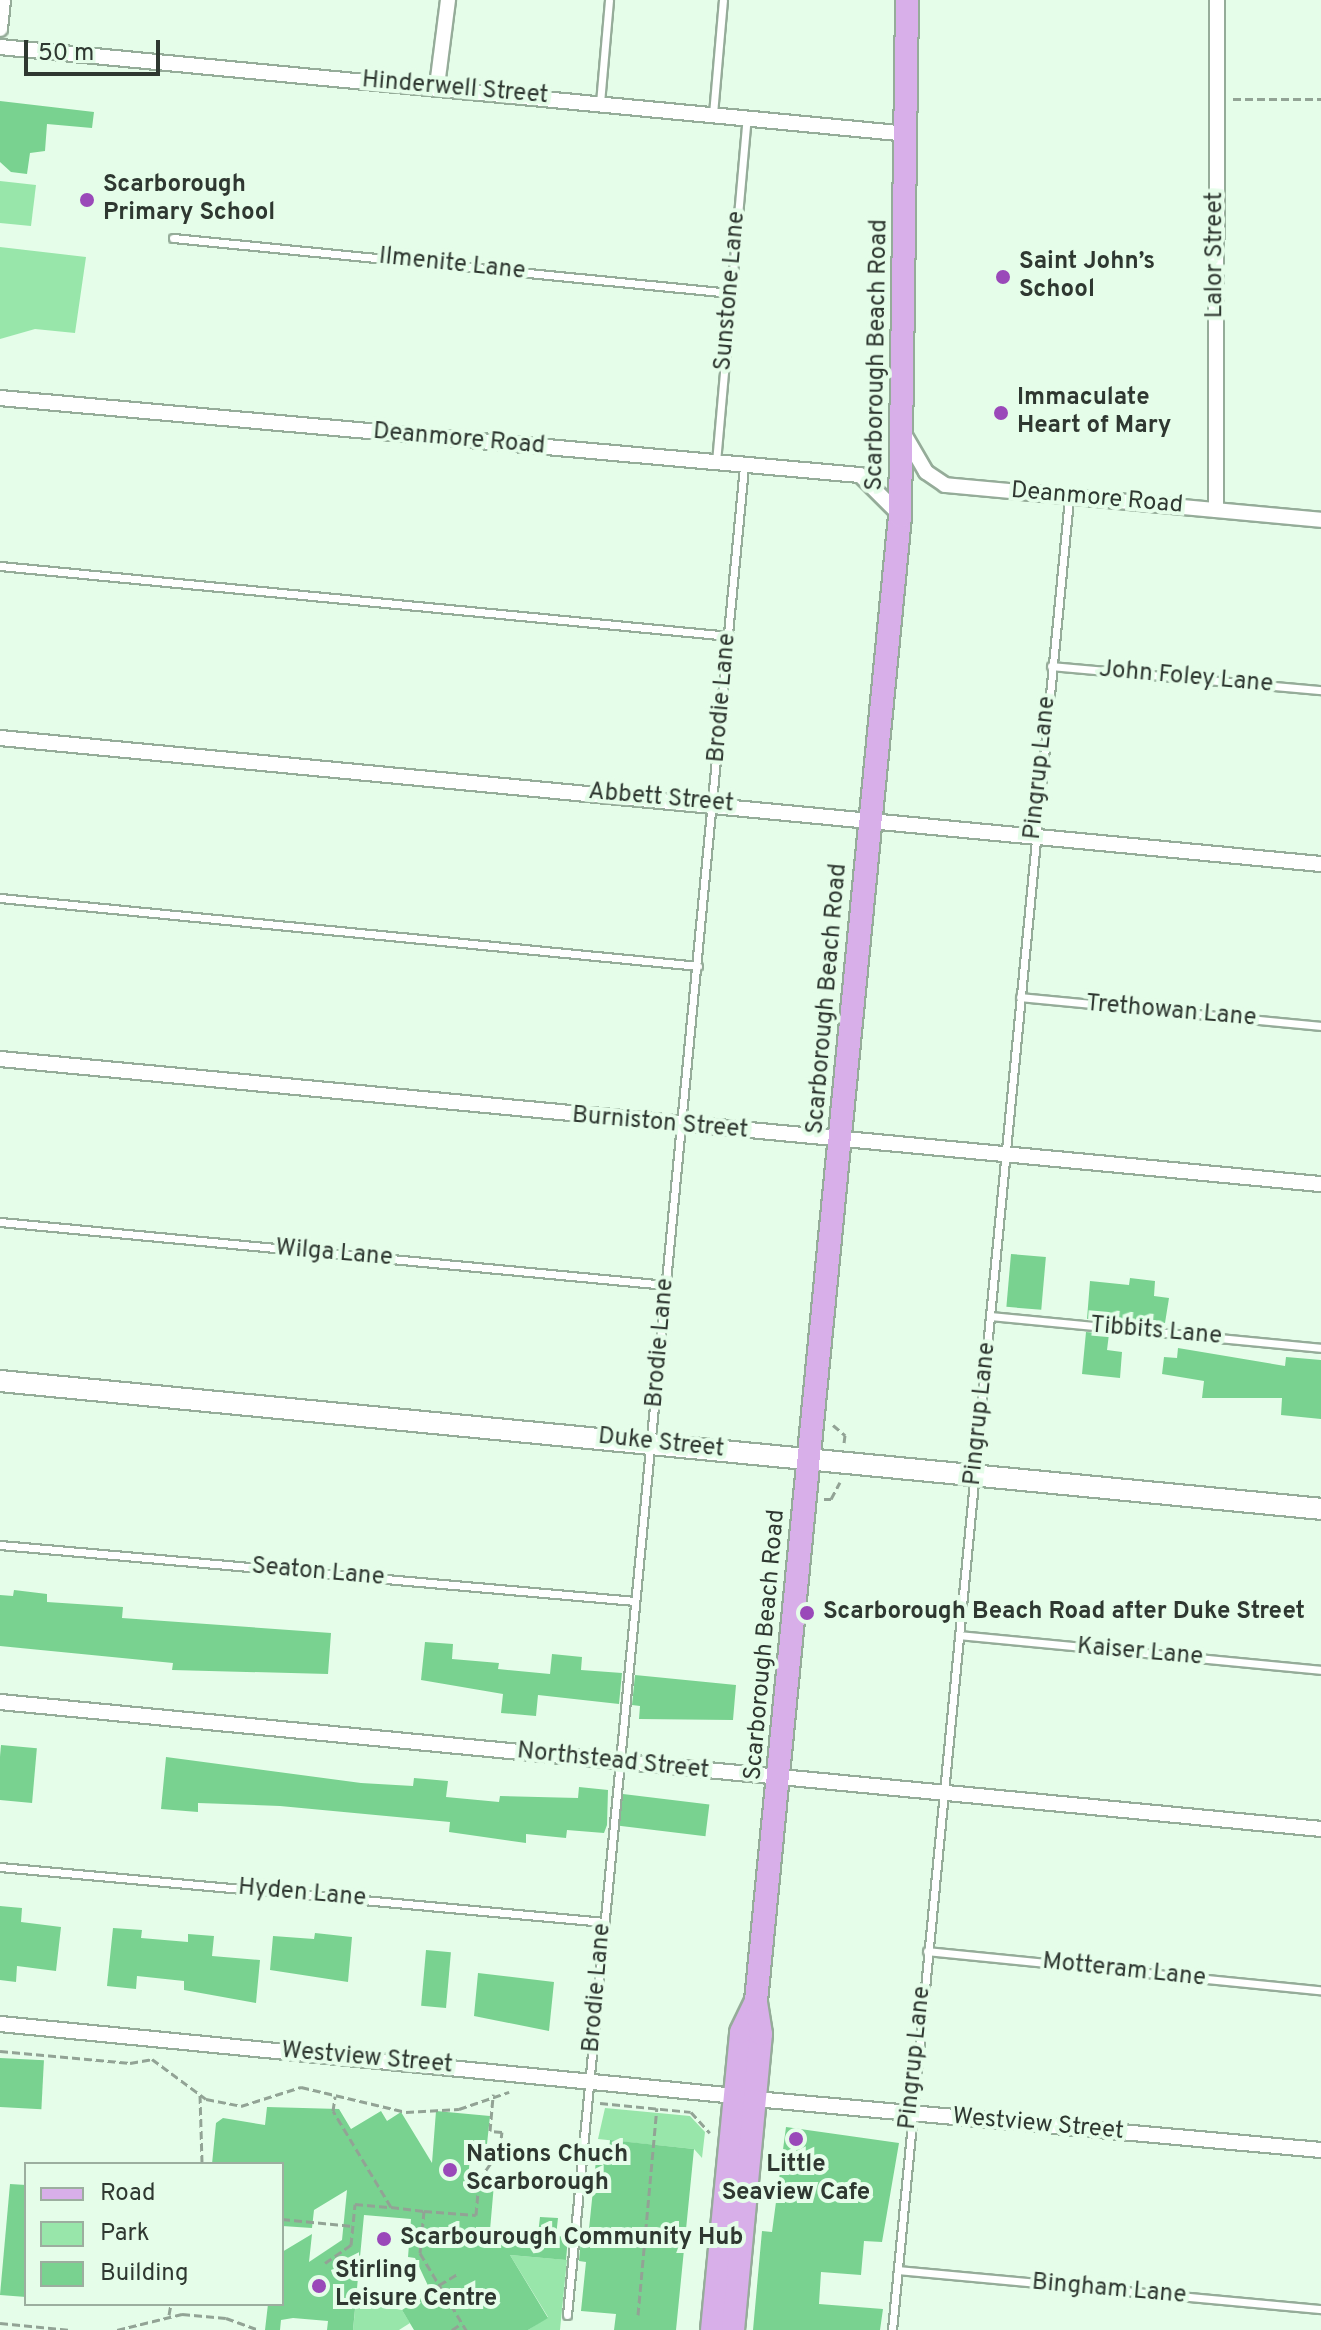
<!DOCTYPE html>
<html>
<head>
<meta charset="utf-8">
<style>
  body { margin:0 }
  #map { position:relative; width:1321px; height:2330px; overflow:hidden; background:#e5fde9; font-family:Overpass,sans-serif }
  div>[style] { position:absolute }
  [style*='--x'] { left:calc(var(--x)*1px); top:calc(var(--y)*1px); width:calc(var(--w)*1px); rotate:calc(var(--a)*1deg) }
  .green>* { inset:0; background:#98e6aa }
  .building>* { inset:0; background:#79d290; transform-origin:0 0 }
  .path>* { height:3px; margin-top:-1.5px; transform-origin:0; background:repeating-linear-gradient(90deg,#92a395 0 8px,transparent 0 12px) }
  .roads { filter:drop-shadow(2px 0 #95ac99) drop-shadow(-2px 0 #95ac99) drop-shadow(0 2px #95ac99) drop-shadow(0 -2px #95ac99) }
  .service>* { height:7px; margin:-3.5px; padding:0 3.5px; transform-origin:3.5px; border-radius:3.5px; background:#fff }
  .minor>* { height:14px; margin:-7px; padding:0 7px; transform-origin:7px; border-radius:7px; background:#fff }
  .secondary>* { height:20px; margin:-10px; padding:0 10px; transform-origin:10px; border-radius:10px; background:#fff }
  .primary>* { height:22px; margin:-11px; padding:0 11px; transform-origin:11px; border-radius:11px; background:#d8afe9 }
  .dots>* { width:22px; height:22px; translate:-50% -50%; box-sizing:border-box; border:4px solid #e5fde9; border-radius:50% }
  span { translate:-50% -50%; white-space:nowrap; text-align:center; line-height:1.15; -webkit-text-stroke:8px #e5fde9; paint-order:stroke }
  .street-label { font-size:24px; color:#2f3831 }
  .poi-label { font-size:24px; color:#2f3831; font-weight:700 }
  .left { translate:0 -50%; text-align:left }
  .legend { position:absolute; left:24px; top:2162px; width:260px; height:144px; box-sizing:border-box; background:#e5fde9; border:2px solid #9cae9f; margin:0; padding:10px 14px; list-style:none; font-size:24px; color:#2f3831 }
  .legend li { display:flex; align-items:center; gap:16px; height:40px }
  .legend b { width:40px; border:2px solid #9cae9f }
  .scale { position:absolute; left:24px; top:40px; width:136px; height:36px; box-sizing:border-box; border:4px solid #2f3831; border-top:0; padding-left:10px; font-size:24px; line-height:28px; white-space:nowrap; color:#2f3831; -webkit-text-stroke:6px #e5fde9; paint-order:stroke }
</style>
</head>
<body>
<div id="map">
  <div class="green">
    <div style="clip-path:polygon(0 181px,36px 185px,31px 226px,0 223px)"></div>
    <div style="clip-path:polygon(0 247px,86px 257px,75px 333px,35px 329px,0 339px)"></div>
    <div style="clip-path:polygon(605px 2108px,690px 2116px,705px 2132px,702px 2158px,694px 2149px,598px 2139px)"></div>
    <div style="clip-path:polygon(510px 2255px,567px 2260px,560px 2330px,528px 2330px,548px 2317px)"></div>
    <div style="clip-path:polygon(356px 2301px,402px 2310px,410px 2323px,399px 2330px,353px 2330px)"></div>
  </div>
  <div class="building">
    <div style="clip-path:polygon(0 101px,94px 112px,92px 128px,47px 124px,45px 151px,30px 153px,27px 174px,11px 172px,0 162px)"></div>
    <div style="left:1011px;top:1254px;width:35px;height:53px;rotate:5deg"></div>
    <div style="clip-path:polygon(1130px 1278px,1155px 1281px,1154px 1296px,1169px 1298px,1165px 1323px,1087px 1319px,1090px 1281px,1129px 1285px)"></div>
    <div style="clip-path:polygon(1086px 1332px,1109px 1334px,1107px 1350px,1122px 1352px,1120px 1378px,1082px 1374px)"></div>
    <div style="clip-path:polygon(1178px 1348px,1285px 1366px,1286px 1357px,1321px 1360px,1321px 1419px,1281px 1415px,1282px 1398px,1202px 1398px,1204px 1381px,1162px 1374px,1164px 1357px,1177px 1358px)"></div>
    <div style="clip-path:polygon(14px 1590px,47px 1594px,47px 1602px,123px 1607px,122px 1618px,331px 1633px,328px 1674px,172px 1670px,173px 1663px,0 1646px,0 1595px,13px 1596px)"></div>
    <div style="clip-path:polygon(425px 1642px,453px 1644px,452px 1659px,499px 1663px,498px 1669px,550px 1674px,552px 1654px,582px 1657px,581px 1670px,622px 1673px,619px 1704px,538px 1695px,536px 1716px,501px 1713px,503px 1694px,421px 1680px)"></div>
    <div style="clip-path:polygon(635px 1675px,736px 1685px,733px 1720px,639px 1719px,640px 1706px,632px 1705px)"></div>
    <div style="left:1px;top:1745px;width:36px;height:55px;rotate:5deg"></div>
    <div style="clip-path:polygon(166px 1757px,361px 1783px,413px 1786px,414px 1778px,448px 1781px,446px 1797px,499px 1802px,500px 1796px,578px 1798px,579px 1787px,608px 1790px,607px 1825px,604px 1833px,567px 1830px,566px 1838px,526px 1834px,526px 1843px,449px 1832px,450px 1822px,280px 1806px,198px 1803px,198px 1812px,161px 1809px)"></div>
    <div style="left:623px;top:1794px;width:87px;height:32px;rotate:7deg"></div>
    <div style="clip-path:polygon(0 1906px,22px 1908px,21px 1922px,61px 1927px,56px 1971px,17px 1966px,16px 1982px,0 1980px)"></div>
    <div style="clip-path:polygon(113px 1928px,142px 1930px,141px 1938px,188px 1942px,188px 1934px,214px 1936px,212px 1956px,260px 1960px,256px 2003px,184px 1990px,184px 1981px,137px 1976px,136px 1989px,107px 1986px)"></div>
    <div style="clip-path:polygon(315px 1933px,352px 1937px,348px 1982px,270px 1970px,273px 1936px,314px 1939px)"></div>
    <div style="left:426px;top:1950px;width:25px;height:56px;rotate:5deg"></div>
    <div style="clip-path:polygon(478px 1973px,554px 1982px,549px 2031px,474px 2016px)"></div>
    <div style="left:0;top:2058px;width:44px;height:49px;rotate:3deg"></div>
    <div style="clip-path:polygon(267px 2107px,339px 2109px,351px 2129px,381px 2111px,387px 2121px,401px 2112px,432px 2163px,436px 2111px,490px 2116px,487px 2144px,471px 2143px,468px 2182px,494px 2184px,490px 2230px,538px 2234px,540px 2217px,558px 2218px,556px 2236px,568px 2237px,566px 2260px,510px 2255px,548px 2318px,528px 2330px,414px 2330px,402px 2310px,431px 2292px,415px 2258px,408px 2257px,411px 2219px,364px 2215px,353px 2330px,327px 2330px,328px 2321px,293px 2318px,281px 2320px,280px 2330px,265px 2330px,268px 2304px,282px 2304px,282px 2252px,312px 2234px,309px 2262px,342px 2240px,347px 2190px,314px 2210px,312px 2228px,282px 2226px,282px 2164px,212px 2164px,216px 2123px,223px 2118px,265px 2125px)"></div>
    <div style="clip-path:polygon(786px 2127px,899px 2143px,882px 2242px,864px 2241px,861px 2275px,821px 2272px,819px 2304px,883px 2309px,880px 2330px,753px 2330px,762px 2231px,772px 2232px)"></div>
    <div style="clip-path:polygon(610px 2140px,694px 2149px,676px 2330px,614px 2330px,616px 2314px,581px 2311px,586px 2262px,579px 2261px,581px 2238px,588px 2239px,596px 2160px,608px 2161px)"></div>
    <div style="clip-path:polygon(10px 2184px,26px 2185px,26px 2297px,0 2295px)"></div>
  </div>
  <div class="path">
    <div style="--x:1233;--y:99;--w:88;--a:0"></div>
    <div style="--x:833;--y:1425;--w:16;--a:40"></div>
    <div style="--x:845;--y:1435;--w:8;--a:97"></div>
    <div style="--x:824;--y:1499;--w:7;--a:0"></div>
    <div style="--x:831;--y:1499;--w:19;--a:-62"></div>
    <div style="--x:0;--y:2051;--w:131;--a:5.3"></div>
    <div style="--x:130;--y:2063;--w:22;--a:-10"></div>
    <div style="--x:152;--y:2059;--w:67;--a:36.5"></div>
    <div style="--x:206;--y:2099;--w:36;--a:11"></div>
    <div style="--x:241;--y:2106;--w:63;--a:-17.6"></div>
    <div style="--x:301;--y:2087;--w:108;--a:13.4"></div>
    <div style="--x:406;--y:2112;--w:53;--a:-3.2"></div>
    <div style="--x:459;--y:2109;--w:53;--a:-18.8"></div>
    <div style="--x:200;--y:2095;--w:69;--a:88.3"></div>
    <div style="--x:600;--y:2103;--w:91;--a:5.6"></div>
    <div style="--x:691;--y:2112;--w:28;--a:48"></div>
    <div style="--x:391;--y:2207;--w:33;--a:7"></div>
    <div style="--x:424;--y:2211;--w:42;--a:95.4"></div>
    <div style="--x:420;--y:2253;--w:90;--a:59.1"></div>
    <div style="--x:424;--y:2211;--w:52;--a:4.4"></div>
    <div style="--x:476;--y:2215;--w:35;--a:-85"></div>
    <div style="--x:479;--y:2180;--w:37;--a:-55"></div>
    <div style="--x:500;--y:2150;--w:18;--a:-84"></div>
    <div style="--x:502;--y:2132;--w:12;--a:-175"></div>
    <div style="--x:490;--y:2131;--w:37;--a:-85"></div>
    <div style="--x:282;--y:2219;--w:71;--a:5.6"></div>
    <div style="--x:325;--y:2263;--w:32;--a:-35"></div>
    <div style="--x:351;--y:2245;--w:41;--a:-84.4"></div>
    <div style="--x:355;--y:2204;--w:36;--a:5"></div>
    <div style="--x:391;--y:2207;--w:112;--a:-121.1"></div>
    <div style="--x:333;--y:2111;--w:15;--a:-82"></div>
    <div style="--x:439;--y:2285;--w:21;--a:-31"></div>
    <div style="--x:169;--y:2315;--w:11;--a:-80"></div>
    <div style="--x:638;--y:2315;--w:208;--a:-84.8"></div>
    <div style="--x:0;--y:2323;--w:71;--a:5.6"></div>
    <div style="--x:117;--y:2330;--w:67;--a:-13.8"></div>
    <div style="--x:182;--y:2314;--w:44;--a:5.2"></div>
    <div style="--x:226;--y:2318;--w:35;--a:20"></div>
    <div style="--x:452;--y:2330;--w:12;--a:-35"></div>
  </div>
  <div class="roads">
    <div class="service">
      <div style="--x:600;--y:103;--w:103;--a:-85"></div>
      <div style="--x:713;--y:114;--w:114;--a:-85"></div>
      <div style="--x:173;--y:238;--w:561;--a:5.63"></div>
      <div style="--x:716;--y:462;--w:345;--a:-84.9"></div>
      <div style="--x:0;--y:566;--w:732;--a:5.48"></div>
      <div style="--x:1051;--y:666;--w:271;--a:5.1"></div>
      <div style="--x:0;--y:898;--w:701;--a:5.56"></div>
      <div style="--x:1020;--y:997;--w:302;--a:5.5"></div>
      <div style="--x:0;--y:1222;--w:670;--a:5.4"></div>
      <div style="--x:991;--y:1316;--w:332;--a:5.5"></div>
      <div style="--x:0;--y:1545;--w:637;--a:5.04"></div>
      <div style="--x:959;--y:1635;--w:364;--a:5.5"></div>
      <div style="--x:0;--y:1867;--w:606;--a:5.2"></div>
      <div style="--x:927;--y:1951;--w:396;--a:5.7"></div>
      <div style="--x:898;--y:2270;--w:425;--a:5.3"></div>
      <div style="--x:567;--y:2315;--w:1857;--a:-84.53"></div>
      <div style="--x:892;--y:2330;--w:1842;--a:-84.48"></div>
    </div>
    <div class="minor">
      <div style="--x:0;--y:29;--w:29;--a:-84"></div>
      <div style="--x:0;--y:47;--w:913;--a:5.47"></div>
      <div style="--x:437;--y:86;--w:87;--a:-82.7"></div>
      <div style="--x:0;--y:398;--w:863;--a:5.12"></div>
      <div style="--x:860;--y:475;--w:55;--a:45"></div>
      <div style="--x:904;--y:434;--w:44;--a:59.9"></div>
      <div style="--x:926;--y:472;--w:23;--a:34"></div>
      <div style="--x:945;--y:485;--w:378;--a:5.3"></div>
      <div style="--x:1216;--y:510;--w:510;--a:-89.89"></div>
      <div style="--x:0;--y:738;--w:1327;--a:5.45"></div>
      <div style="--x:0;--y:1059;--w:1327;--a:5.41"></div>
      <div style="--x:0;--y:1702;--w:1327;--a:5.49"></div>
      <div style="--x:0;--y:2024;--w:739;--a:5.59"></div>
      <div style="--x:755;--y:2099;--w:568;--a:5.15"></div>
    </div>
    <div class="secondary">
      <div style="--x:0;--y:1381;--w:1327;--a:5.53"></div>
    </div>
    <div class="primary">
      <div style="--x:712;--y:2330;--w:299;--a:-84.4"></div>
      <div style="--x:741;--y:2032;--w:34;--a:-64"></div>
      <div style="--x:733;--y:2330;--w:297;--a:-84.6"></div>
      <div style="--x:761;--y:2034;--w:33;--a:-99"></div>
      <div style="--x:756;--y:2001;--w:1492;--a:-84.46"></div>
      <div style="--x:900;--y:516;--w:516;--a:-89.22"></div>
    </div>
  </div>
  <div class="dots">
    <div style="left:87px;top:200px;background:#9a49b9"></div>
    <div style="left:1003px;top:277px;background:#9a49b9"></div>
    <div style="left:1001px;top:413px;background:#9a49b9"></div>
    <div style="left:807px;top:1613px;background:#9a49b9"></div>
    <div style="left:796px;top:2139px;background:#9a49b9"></div>
    <div style="left:450px;top:2170px;background:#9a49b9"></div>
    <div style="left:384px;top:2239px;background:#9a49b9"></div>
    <div style="left:319px;top:2286px;background:#9a49b9"></div>
  </div>
  <div class="street-label">
    <span style="left:455px;top:89px;rotate:5deg">Hinderwell Street</span>
    <span style="left:1216px;top:255px;rotate:-90deg">Lalor Street</span>
    <span style="left:452px;top:265px;rotate:6deg">Ilmenite Lane</span>
    <span style="left:731px;top:291px;rotate:-85deg">Sunstone Lane</span>
    <span style="left:878px;top:355px;rotate:-89deg">Scarborough Beach Road</span>
    <span style="left:459px;top:440px;rotate:5deg">Deanmore Road</span>
    <span style="left:1097px;top:499px;rotate:5deg">Deanmore Road</span>
    <span style="left:1186px;top:678px;rotate:5deg">John Foley Lane</span>
    <span style="left:723px;top:698px;rotate:-85deg">Brodie Lane</span>
    <span style="left:1041px;top:768px;rotate:-84deg">Pingrup Lane</span>
    <span style="left:661px;top:799px;rotate:5deg">Abbett Street</span>
    <span style="left:828px;top:999px;rotate:-85deg">Scarborough Beach Road</span>
    <span style="left:1171px;top:1012px;rotate:5deg">Trethowan Lane</span>
    <span style="left:660px;top:1124px;rotate:5deg">Burniston Street</span>
    <span style="left:334px;top:1254px;rotate:5deg">Wilga Lane</span>
    <span style="left:1156px;top:1332px;rotate:5deg">Tibbits Lane</span>
    <span style="left:661px;top:1343px;rotate:-85deg">Brodie Lane</span>
    <span style="left:981px;top:1414px;rotate:-84deg">Pingrup Lane</span>
    <span style="left:661px;top:1444px;rotate:6deg">Duke Street</span>
    <span style="left:318px;top:1573px;rotate:5deg">Seaton Lane</span>
    <span style="left:766px;top:1645px;rotate:-85deg">Scarborough Beach Road</span>
    <span style="left:1140px;top:1653px;rotate:5deg">Kaiser Lane</span>
    <span style="left:613px;top:1762px;rotate:6deg">Northstead Street</span>
    <span style="left:302px;top:1894px;rotate:5deg">Hyden Lane</span>
    <span style="left:1124px;top:1971px;rotate:6deg">Motteram Lane</span>
    <span style="left:598px;top:1988px;rotate:-85deg">Brodie Lane</span>
    <span style="left:916px;top:2058px;rotate:-84deg">Pingrup Lane</span>
    <span style="left:367px;top:2059px;rotate:5deg">Westview Street</span>
    <span style="left:1038px;top:2125px;rotate:5deg">Westview Street</span>
    <span style="left:1109px;top:2290px;rotate:5deg">Bingham Lane</span>
  </div>
  <div class="poi-label">
    <span class="left" style="left:103px;top:200px">Scarborough<br>Primary School</span>
    <span class="left" style="left:1019px;top:277px">Saint John’s<br>School</span>
    <span class="left" style="left:1017px;top:413px">Immaculate<br>Heart of Mary</span>
    <span class="left" style="left:823px;top:1613px">Scarborough Beach Road after Duke Street</span>
    <span class="left" style="left:466px;top:2170px">Nations Chuch<br>Scarborough</span>
    <span style="left:796px;top:2180px">Little<br>Seaview Cafe</span>
    <span class="left" style="left:400px;top:2239px">Scarbourough Community Hub</span>
    <span class="left" style="left:335px;top:2286px">Stirling<br>Leisure Centre</span>
  </div>
  <ul class="legend">
  <li><b style="height:10px;background:#d8afe9"></b>Road</li>
  <li><b style="height:22px;background:#98e6aa"></b>Park</li>
  <li><b style="height:22px;background:#79d290"></b>Building</li>
  </ul>
  <div class="scale">50 m</div>
</div>
</body>
</html>
